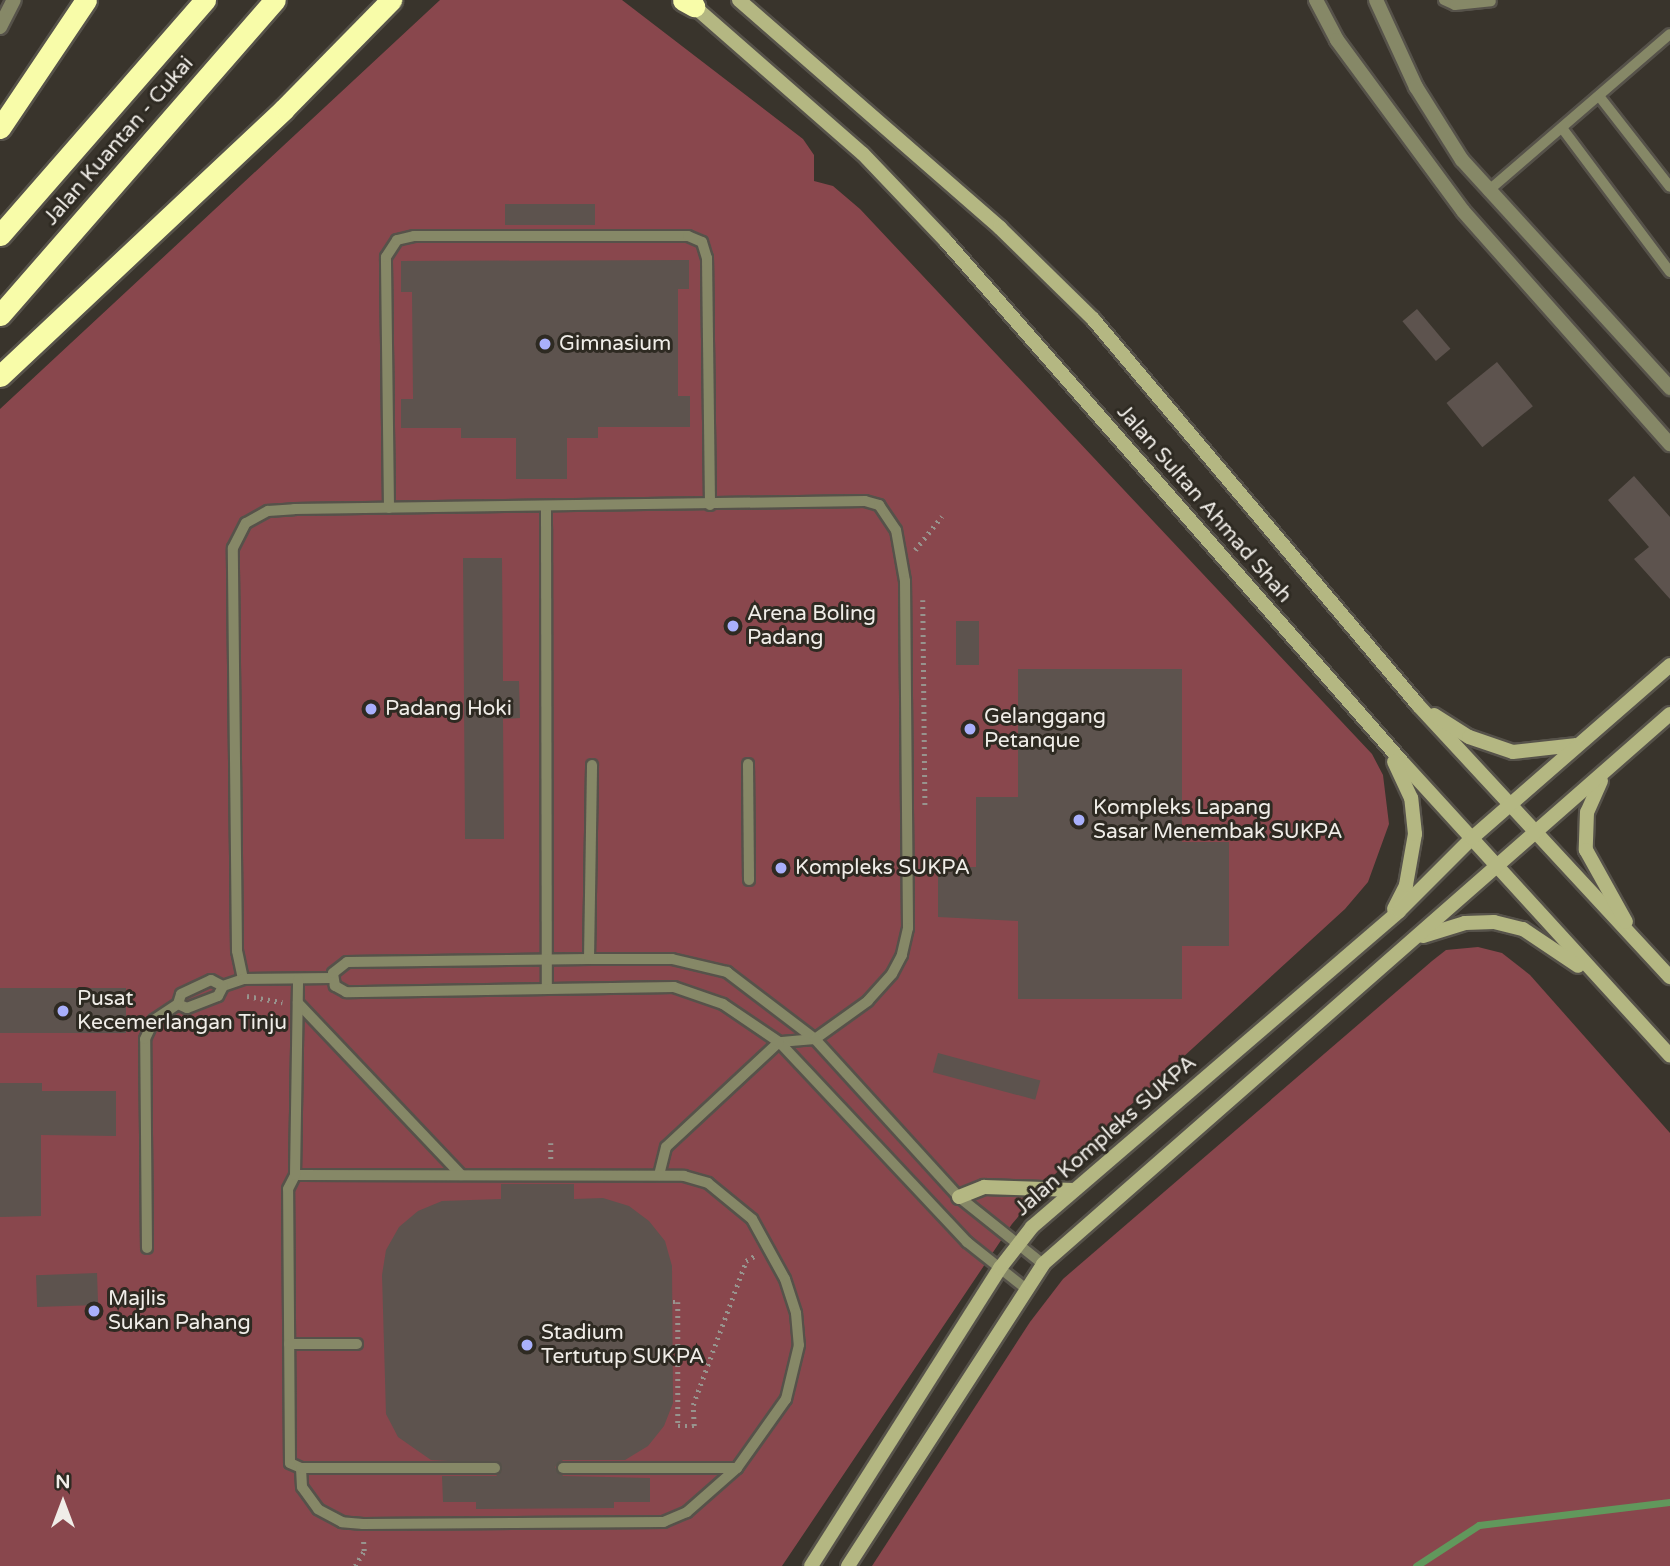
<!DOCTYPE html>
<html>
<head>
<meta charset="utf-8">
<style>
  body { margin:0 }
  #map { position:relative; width:1670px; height:1566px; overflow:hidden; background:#39342c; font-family:"Varela Round",sans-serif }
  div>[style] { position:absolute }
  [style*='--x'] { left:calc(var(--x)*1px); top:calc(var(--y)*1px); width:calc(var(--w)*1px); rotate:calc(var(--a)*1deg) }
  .green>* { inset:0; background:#89474d }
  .stream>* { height:7px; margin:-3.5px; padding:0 3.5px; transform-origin:3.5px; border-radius:3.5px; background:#61985c }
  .building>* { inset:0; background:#5d534e; transform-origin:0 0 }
  .path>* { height:4.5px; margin-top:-2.25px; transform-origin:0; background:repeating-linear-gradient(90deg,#98948e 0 2px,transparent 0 7px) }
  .roads { filter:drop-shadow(2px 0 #56524a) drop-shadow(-2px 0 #56524a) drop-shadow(0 2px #56524a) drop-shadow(0 -2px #56524a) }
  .lane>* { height:10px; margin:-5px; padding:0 5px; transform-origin:5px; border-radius:5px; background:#868867 }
  .street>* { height:14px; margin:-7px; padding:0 7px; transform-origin:7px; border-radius:7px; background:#868867 }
  .secondary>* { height:14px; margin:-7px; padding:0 7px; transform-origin:7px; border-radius:7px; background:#b4b782 }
  .highway>* { height:21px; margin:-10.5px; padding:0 10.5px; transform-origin:10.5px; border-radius:10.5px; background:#f8fca9 }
  .dots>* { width:19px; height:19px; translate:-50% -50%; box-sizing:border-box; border:4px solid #2e2a22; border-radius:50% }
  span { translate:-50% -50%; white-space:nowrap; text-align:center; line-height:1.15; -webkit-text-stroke:6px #2e2a22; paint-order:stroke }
  .street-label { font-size:21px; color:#f0ede8 }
  .poi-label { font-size:21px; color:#f0ede8 }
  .left { translate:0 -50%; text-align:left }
  .north { position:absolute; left:28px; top:1468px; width:70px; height:70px; -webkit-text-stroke:5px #2e2a22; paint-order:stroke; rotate:0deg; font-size:19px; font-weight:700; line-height:28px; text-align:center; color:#f0ede8 }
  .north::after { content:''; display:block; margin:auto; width:24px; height:32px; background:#f0ede8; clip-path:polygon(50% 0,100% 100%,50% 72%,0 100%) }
</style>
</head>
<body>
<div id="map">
  <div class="green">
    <div style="clip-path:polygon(440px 0,622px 0,803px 139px,814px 155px,814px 181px,833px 186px,860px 209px,1372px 754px,1383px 775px,1389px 824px,1368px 882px,1345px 909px,1053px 1176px,1012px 1224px,782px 1566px,0 1566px,0 409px)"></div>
    <div style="clip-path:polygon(1478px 947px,1502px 953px,1530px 975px,1670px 1133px,1670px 1566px,872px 1566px,1030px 1322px,1063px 1279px,1432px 961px,1446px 950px)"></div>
  </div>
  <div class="stream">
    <div style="--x:1416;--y:1566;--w:75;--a:-33.1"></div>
    <div style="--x:1479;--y:1525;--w:192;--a:-6.9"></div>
  </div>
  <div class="building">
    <div style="left:505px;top:204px;width:90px;height:21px"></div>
    <div style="clip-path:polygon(689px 260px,689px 289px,678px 289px,678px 396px,690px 396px,690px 427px,598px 427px,598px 438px,567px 438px,567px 479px,516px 479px,516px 438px,461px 438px,461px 428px,401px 428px,401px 399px,413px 399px,412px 292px,401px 292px,401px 261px)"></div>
    <div style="left:1417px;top:309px;width:52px;height:19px;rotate:50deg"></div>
    <div style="left:1497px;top:362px;width:57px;height:65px;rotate:51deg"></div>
    <div style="clip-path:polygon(1634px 476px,1670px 517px,1670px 599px,1634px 559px,1649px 547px,1608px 500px)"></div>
    <div style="clip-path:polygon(463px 558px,502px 558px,503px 681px,519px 681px,520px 718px,503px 719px,504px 839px,465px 839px)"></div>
    <div style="left:956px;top:621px;width:23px;height:44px"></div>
    <div style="clip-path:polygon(1018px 669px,1182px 669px,1182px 842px,1229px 842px,1229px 946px,1182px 946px,1182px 999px,1018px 999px,1018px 921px,938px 917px,938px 867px,976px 867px,976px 797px,1018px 797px)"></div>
    <div style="left:0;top:988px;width:126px;height:45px"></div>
    <div style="left:938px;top:1053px;width:106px;height:20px;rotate:15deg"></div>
    <div style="clip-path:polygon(0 1083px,42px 1083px,42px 1091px,116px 1091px,116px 1136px,41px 1135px,41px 1216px,0 1217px)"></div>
    <div style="clip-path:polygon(501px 1184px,574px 1184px,574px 1199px,603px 1198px,629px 1206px,649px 1221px,665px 1241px,672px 1266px,673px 1403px,664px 1426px,648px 1446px,625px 1460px,563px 1460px,555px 1467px,563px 1476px,650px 1478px,650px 1502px,614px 1502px,614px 1508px,476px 1509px,476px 1502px,443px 1502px,442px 1476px,496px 1476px,502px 1471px,501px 1464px,431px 1460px,398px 1437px,386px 1414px,382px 1275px,386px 1250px,399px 1227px,418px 1211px,442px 1201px,501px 1199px)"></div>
    <div style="left:97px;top:1273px;width:32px;height:61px;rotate:88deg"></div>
  </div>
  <div class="path">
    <div style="--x:915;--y:550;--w:43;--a:-51.5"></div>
    <div style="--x:923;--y:600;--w:205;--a:89.4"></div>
    <div style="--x:247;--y:996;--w:36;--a:10"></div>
    <div style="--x:551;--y:1143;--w:17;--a:90"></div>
    <div style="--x:673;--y:1302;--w:5;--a:0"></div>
    <div style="--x:678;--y:1302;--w:124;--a:90"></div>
    <div style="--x:678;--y:1426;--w:16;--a:0"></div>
    <div style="--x:694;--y:1426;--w:21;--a:-93"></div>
    <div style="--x:693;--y:1405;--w:153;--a:-69.8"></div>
    <div style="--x:746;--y:1261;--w:12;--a:-31"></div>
    <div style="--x:355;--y:1566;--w:17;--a:-59"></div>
    <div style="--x:364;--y:1551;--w:13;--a:-94"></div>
  </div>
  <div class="roads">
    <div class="lane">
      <div style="--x:1444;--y:0;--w:12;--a:24"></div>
      <div style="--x:1455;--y:5;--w:36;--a:-6"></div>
      <div style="--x:1599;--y:96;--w:115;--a:52"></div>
      <div style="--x:1562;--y:128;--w:180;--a:53.1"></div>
      <div style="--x:1488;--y:191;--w:240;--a:-40.8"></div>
      <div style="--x:546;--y:507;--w:481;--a:89.9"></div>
      <div style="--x:389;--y:508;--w:251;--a:-90.7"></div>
      <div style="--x:386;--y:257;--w:20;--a:-57"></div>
      <div style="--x:397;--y:240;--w:17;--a:-13"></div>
      <div style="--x:414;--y:236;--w:274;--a:0"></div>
      <div style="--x:688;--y:236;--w:15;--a:23"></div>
      <div style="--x:702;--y:242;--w:17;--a:73"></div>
      <div style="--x:707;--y:258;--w:247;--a:89.3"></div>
      <div style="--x:748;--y:764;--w:116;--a:89.5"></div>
      <div style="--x:589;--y:959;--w:194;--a:-89.1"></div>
      <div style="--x:243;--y:979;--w:29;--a:-102"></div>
      <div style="--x:237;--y:951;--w:403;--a:-90.6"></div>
      <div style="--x:233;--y:548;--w:28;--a:-63"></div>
      <div style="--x:246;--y:523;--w:25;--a:-29"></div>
      <div style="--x:268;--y:511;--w:26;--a:-4"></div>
      <div style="--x:294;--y:509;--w:571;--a:-0.8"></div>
      <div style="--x:865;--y:501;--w:15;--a:16"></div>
      <div style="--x:879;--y:505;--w:30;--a:56"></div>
      <div style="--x:896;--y:530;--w:52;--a:80"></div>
      <div style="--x:905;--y:581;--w:347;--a:89.5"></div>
      <div style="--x:908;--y:928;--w:28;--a:103"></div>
      <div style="--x:902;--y:955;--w:21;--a:118"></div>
      <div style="--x:892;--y:974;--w:36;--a:132"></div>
      <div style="--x:868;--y:1001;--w:65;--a:144.4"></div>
      <div style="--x:815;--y:1039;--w:36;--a:175"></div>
      <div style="--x:779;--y:1042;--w:154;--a:137.1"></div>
      <div style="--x:666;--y:1147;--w:29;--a:104"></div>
      <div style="--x:223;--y:986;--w:21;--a:-19"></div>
      <div style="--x:243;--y:979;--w:89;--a:-0.6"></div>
      <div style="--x:298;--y:1003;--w:237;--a:46.5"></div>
      <div style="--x:178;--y:1004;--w:10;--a:-73"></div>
      <div style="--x:181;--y:994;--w:33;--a:-25"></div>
      <div style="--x:211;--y:980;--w:13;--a:27"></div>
      <div style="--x:178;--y:1004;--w:10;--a:24"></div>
      <div style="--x:187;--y:1008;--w:33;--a:-21"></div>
      <div style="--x:218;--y:996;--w:11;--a:-63"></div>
      <div style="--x:295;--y:1175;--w:389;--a:0.1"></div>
      <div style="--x:684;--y:1176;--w:25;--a:16"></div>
      <div style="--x:708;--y:1183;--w:57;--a:39.3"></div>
      <div style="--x:752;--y:1219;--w:68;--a:61.2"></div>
      <div style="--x:785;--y:1279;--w:36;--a:72"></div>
      <div style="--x:796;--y:1313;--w:32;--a:85"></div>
      <div style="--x:799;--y:1345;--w:56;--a:103.5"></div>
      <div style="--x:786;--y:1399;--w:85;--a:125.4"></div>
      <div style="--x:737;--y:1468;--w:67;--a:138.7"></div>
      <div style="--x:687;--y:1512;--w:25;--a:157"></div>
      <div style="--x:664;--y:1522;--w:301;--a:179.6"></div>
      <div style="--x:363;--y:1524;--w:21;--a:-175"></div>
      <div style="--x:342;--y:1522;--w:27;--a:-152"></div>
      <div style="--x:318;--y:1509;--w:27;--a:-126"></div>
      <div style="--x:302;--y:1487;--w:19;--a:-93"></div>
      <div style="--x:301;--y:1468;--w:12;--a:-156"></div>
      <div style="--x:290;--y:1463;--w:274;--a:-90.4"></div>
      <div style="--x:288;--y:1189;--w:16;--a:-63"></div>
      <div style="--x:295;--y:1175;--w:196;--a:-89.1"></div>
      <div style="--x:147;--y:1248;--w:209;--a:-90.5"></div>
      <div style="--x:145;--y:1039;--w:21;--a:-65"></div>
      <div style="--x:154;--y:1020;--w:29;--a:-34"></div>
      <div style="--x:1025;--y:1288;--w:74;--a:-141.6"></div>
      <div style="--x:967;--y:1242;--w:274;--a:-133.2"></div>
      <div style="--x:779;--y:1042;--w:68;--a:-145.8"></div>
      <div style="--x:723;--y:1004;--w:52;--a:-160.9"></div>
      <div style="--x:674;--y:987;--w:328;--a:179.1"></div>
      <div style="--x:346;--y:992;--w:13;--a:-151"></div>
      <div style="--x:335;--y:986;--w:13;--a:-99"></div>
      <div style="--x:333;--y:973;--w:18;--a:-38"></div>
      <div style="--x:347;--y:962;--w:242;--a:-0.7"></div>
      <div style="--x:589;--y:959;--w:83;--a:0"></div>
      <div style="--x:672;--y:959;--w:57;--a:13.3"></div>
      <div style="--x:727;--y:972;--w:111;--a:37.3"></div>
      <div style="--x:815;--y:1039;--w:214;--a:47.7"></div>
      <div style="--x:959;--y:1197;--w:107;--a:38.6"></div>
      <div style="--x:289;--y:1344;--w:68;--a:0"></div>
      <div style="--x:301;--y:1468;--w:194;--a:0"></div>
      <div style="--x:563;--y:1468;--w:174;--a:0"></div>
    </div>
    <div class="street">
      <div style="--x:1316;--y:0;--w:45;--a:62.3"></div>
      <div style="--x:1337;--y:40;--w:212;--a:53.6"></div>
      <div style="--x:1463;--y:211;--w:312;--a:48.4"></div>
      <div style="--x:1376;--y:0;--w:96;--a:65.3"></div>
      <div style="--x:1416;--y:87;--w:86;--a:57.8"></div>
      <div style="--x:1462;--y:160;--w:309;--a:47.6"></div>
      <div style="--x:0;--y:27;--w:30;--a:-63"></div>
    </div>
    <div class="secondary">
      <div style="--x:739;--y:0;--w:347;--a:41.1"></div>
      <div style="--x:1000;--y:228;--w:130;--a:44.4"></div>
      <div style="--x:1093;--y:319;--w:505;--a:49.9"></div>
      <div style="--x:1418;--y:705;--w:371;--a:47.2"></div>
      <div style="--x:688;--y:1;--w:232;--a:41.2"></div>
      <div style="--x:863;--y:154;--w:119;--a:46.4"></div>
      <div style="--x:945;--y:240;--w:695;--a:48.79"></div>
      <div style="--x:1403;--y:763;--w:396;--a:47.6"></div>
      <div style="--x:1434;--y:715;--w:41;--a:32.2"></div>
      <div style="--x:1469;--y:737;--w:46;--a:18.8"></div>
      <div style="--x:1513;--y:752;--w:62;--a:-6.4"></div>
      <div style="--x:1601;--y:781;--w:34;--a:114"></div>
      <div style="--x:1587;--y:812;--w:38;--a:92"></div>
      <div style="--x:1586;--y:850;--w:82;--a:60.9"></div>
      <div style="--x:1394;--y:909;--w:27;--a:-63"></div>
      <div style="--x:1406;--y:885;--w:52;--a:-80"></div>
      <div style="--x:1415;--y:834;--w:36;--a:-96"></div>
      <div style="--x:1411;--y:798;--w:40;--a:-115"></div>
      <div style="--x:1423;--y:936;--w:44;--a:-17.2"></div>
      <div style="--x:1465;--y:923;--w:29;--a:-2"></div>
      <div style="--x:1494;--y:922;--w:30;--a:14"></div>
      <div style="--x:1523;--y:929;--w:66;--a:33.9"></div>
      <div style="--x:959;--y:1197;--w:27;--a:-22"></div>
      <div style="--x:984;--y:1187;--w:90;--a:1.9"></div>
      <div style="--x:811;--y:1566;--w:353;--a:-57.6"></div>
      <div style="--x:1000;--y:1268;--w:52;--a:-52"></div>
      <div style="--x:1032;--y:1227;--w:484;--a:-40.7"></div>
      <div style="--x:1399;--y:911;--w:103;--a:-45"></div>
      <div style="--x:1472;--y:838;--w:263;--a:-41.1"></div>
      <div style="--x:848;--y:1566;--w:359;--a:-57.1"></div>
      <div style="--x:1043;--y:1264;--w:834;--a:-41.26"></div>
    </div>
    <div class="highway">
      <div style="--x:683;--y:0;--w:13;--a:29"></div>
      <div style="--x:0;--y:128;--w:154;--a:-56.1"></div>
      <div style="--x:0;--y:235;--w:312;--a:-48.9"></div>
      <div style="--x:0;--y:315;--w:418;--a:-48.9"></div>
      <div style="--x:0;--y:376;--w:390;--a:-43.2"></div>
      <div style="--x:284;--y:109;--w:153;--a:-45.5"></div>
    </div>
  </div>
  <div class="dots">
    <div style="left:545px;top:344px;background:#a9b0fc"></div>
    <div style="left:733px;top:626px;background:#a9b0fc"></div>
    <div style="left:371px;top:709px;background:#a9b0fc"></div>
    <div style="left:970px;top:729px;background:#a9b0fc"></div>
    <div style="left:1079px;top:820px;background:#a9b0fc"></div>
    <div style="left:781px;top:868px;background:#a9b0fc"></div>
    <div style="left:63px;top:1011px;background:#a9b0fc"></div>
    <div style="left:94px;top:1311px;background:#a9b0fc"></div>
    <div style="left:527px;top:1345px;background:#a9b0fc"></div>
  </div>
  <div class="street-label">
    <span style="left:119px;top:141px;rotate:-49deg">Jalan Kuantan - Cukai</span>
    <span style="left:1204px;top:504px;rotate:49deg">Jalan Sultan Ahmad Shah</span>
    <span style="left:1106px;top:1136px;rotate:-41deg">Jalan Kompleks SUKPA</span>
  </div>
  <div class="poi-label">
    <span class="left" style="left:559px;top:344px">Gimnasium</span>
    <span class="left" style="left:747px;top:626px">Arena Boling<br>Padang</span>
    <span class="left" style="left:385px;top:709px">Padang Hoki</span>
    <span class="left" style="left:984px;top:729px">Gelanggang<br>Petanque</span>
    <span class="left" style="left:1093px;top:820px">Kompleks Lapang<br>Sasar Menembak SUKPA</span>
    <span class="left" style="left:795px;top:868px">Kompleks SUKPA</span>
    <span class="left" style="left:77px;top:1011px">Pusat<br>Kecemerlangan Tinju</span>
    <span class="left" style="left:108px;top:1311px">Majlis<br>Sukan Pahang</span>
    <span class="left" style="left:541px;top:1345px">Stadium<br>Tertutup SUKPA</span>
  </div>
  <div class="north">N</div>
</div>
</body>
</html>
